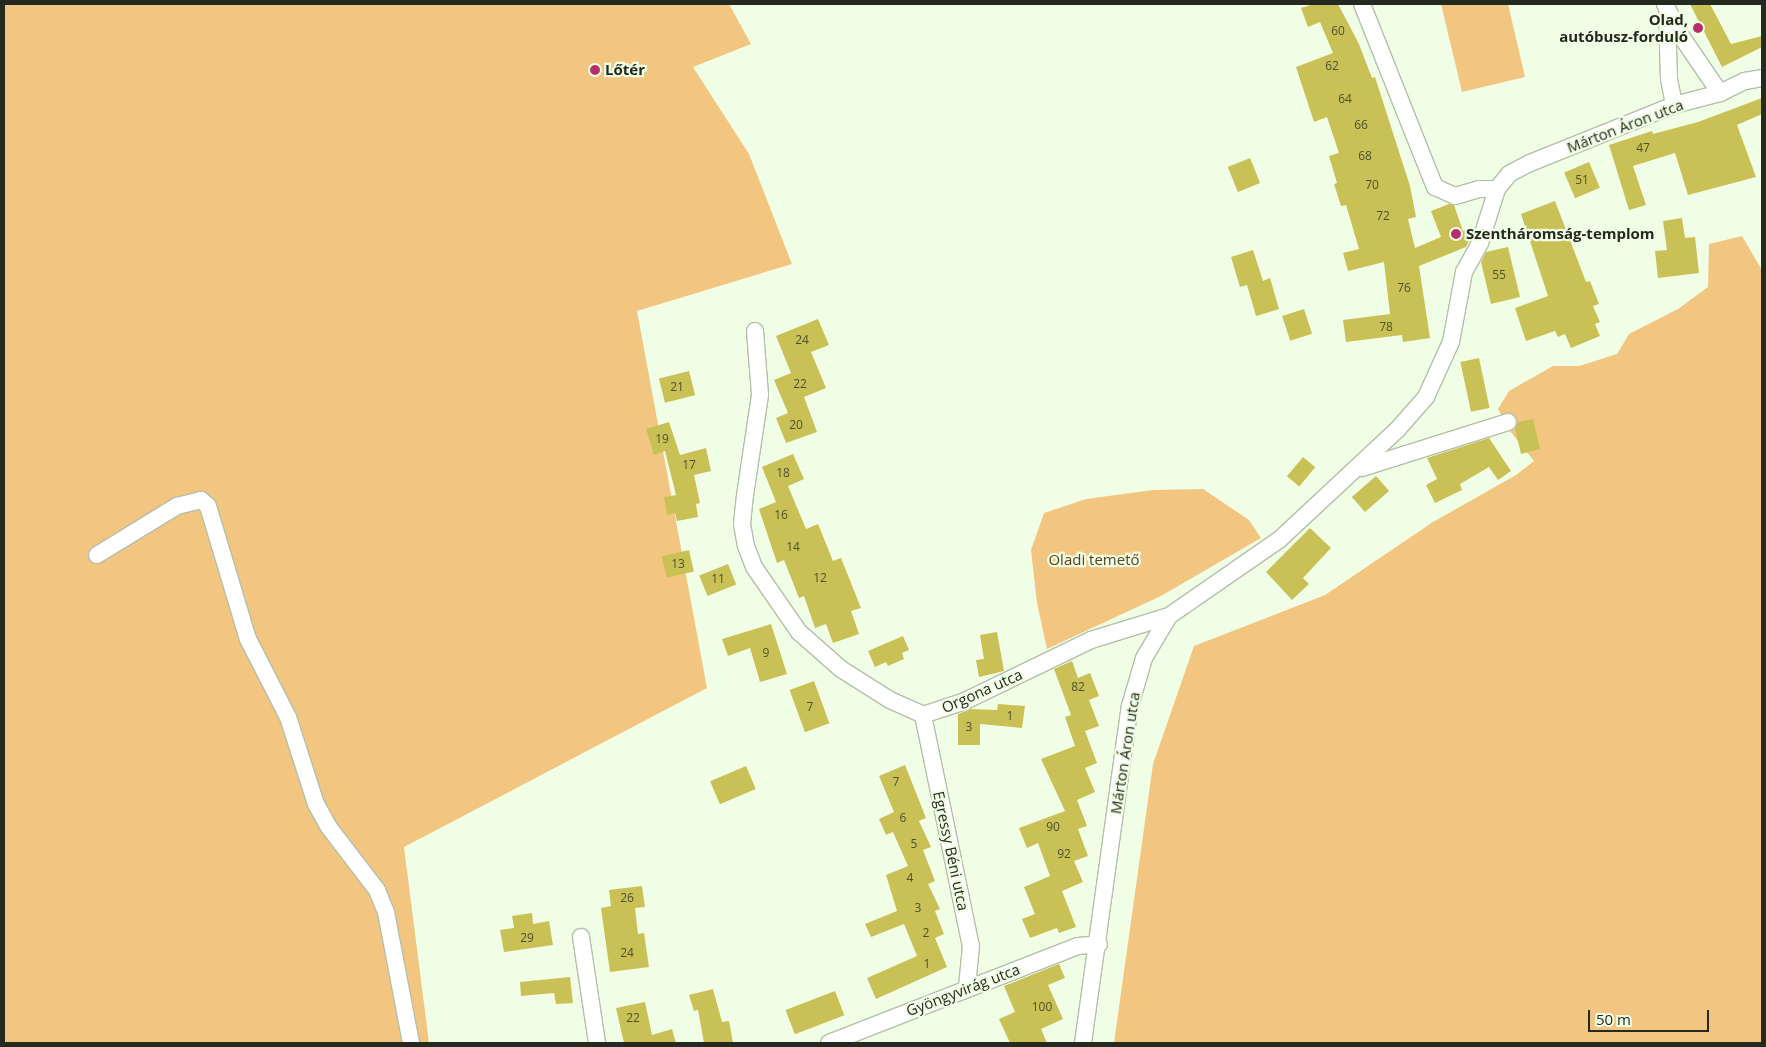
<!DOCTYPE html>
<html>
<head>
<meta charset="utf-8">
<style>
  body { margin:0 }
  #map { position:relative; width:1766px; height:1047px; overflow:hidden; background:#f0fee6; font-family:"Open Sans",sans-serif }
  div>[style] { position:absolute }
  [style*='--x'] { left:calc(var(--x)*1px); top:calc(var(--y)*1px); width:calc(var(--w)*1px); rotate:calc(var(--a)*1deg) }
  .green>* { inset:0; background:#f2c681 }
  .building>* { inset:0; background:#c9c156; transform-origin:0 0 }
  .roads { filter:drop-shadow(1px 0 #b3c0a9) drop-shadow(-1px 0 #b3c0a9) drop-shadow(0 1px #b3c0a9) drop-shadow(0 -1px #b3c0a9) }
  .minor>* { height:16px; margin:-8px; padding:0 8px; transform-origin:8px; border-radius:8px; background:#fff }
  .dots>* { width:14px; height:14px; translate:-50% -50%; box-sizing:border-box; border:2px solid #f0fee6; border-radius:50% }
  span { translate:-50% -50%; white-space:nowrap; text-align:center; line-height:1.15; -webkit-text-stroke:4.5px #f0fee6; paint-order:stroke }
  .number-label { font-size:12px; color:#4e502e }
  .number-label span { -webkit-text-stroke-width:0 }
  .poi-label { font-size:15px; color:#252a21; font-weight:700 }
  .right { translate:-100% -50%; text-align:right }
  .left { translate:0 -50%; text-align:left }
  .street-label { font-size:15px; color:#252a21 }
  .park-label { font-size:15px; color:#5a431c }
  .frame { position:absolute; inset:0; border:5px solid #252a21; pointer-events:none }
  .scale { position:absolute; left:1588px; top:1010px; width:121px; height:22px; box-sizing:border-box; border:2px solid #252a21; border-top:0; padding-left:6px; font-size:15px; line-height:18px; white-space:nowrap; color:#252a21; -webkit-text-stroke:4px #f0fee6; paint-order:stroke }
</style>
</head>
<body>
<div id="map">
  <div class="green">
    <div style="clip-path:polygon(4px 4px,729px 4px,751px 44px,693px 67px,749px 154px,792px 264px,637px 311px,707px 688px,404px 847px,429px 1043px,4px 1043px)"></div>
    <div style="clip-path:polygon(1441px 4px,1508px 4px,1525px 77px,1462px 92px)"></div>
    <div style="clip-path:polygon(1742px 236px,1762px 270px,1762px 1043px,1114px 1043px,1153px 764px,1194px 646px,1325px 595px,1433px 522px,1516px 475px,1534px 461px,1510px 431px,1498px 409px,1509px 391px,1553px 366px,1579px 366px,1617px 354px,1629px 334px,1678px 309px,1708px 287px,1709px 244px)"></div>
    <div style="clip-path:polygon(1203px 489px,1249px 520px,1261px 538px,1161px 596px,1047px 649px,1037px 603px,1031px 550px,1044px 513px,1086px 499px,1153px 490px)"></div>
  </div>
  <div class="building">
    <div style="clip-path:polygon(1314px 4px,1338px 4px,1359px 44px,1372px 78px,1375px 77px,1410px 186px,1416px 217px,1408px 219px,1415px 248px,1441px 237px,1431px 211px,1449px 204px,1454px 205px,1463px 231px,1469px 228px,1472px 235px,1466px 247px,1419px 266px,1430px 338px,1403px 342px,1402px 335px,1346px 342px,1343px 320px,1390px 314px,1384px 262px,1348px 271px,1343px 253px,1359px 249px,1346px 205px,1341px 206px,1334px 184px,1337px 183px,1329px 156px,1339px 153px,1327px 117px,1314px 122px,1296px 67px,1333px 53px,1320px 22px,1308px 27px,1301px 8px)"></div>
    <div style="clip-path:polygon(1690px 4px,1710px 4px,1731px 44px,1762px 36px,1762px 47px,1722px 67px)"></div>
    <div style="clip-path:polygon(1762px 98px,1762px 114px,1737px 125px,1756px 177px,1688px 195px,1675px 153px,1633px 166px,1646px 205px,1629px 210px,1609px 145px,1652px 131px,1653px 134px,1698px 122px)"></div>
    <div style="left:1250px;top:158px;width:27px;height:24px;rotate:68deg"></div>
    <div style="left:1589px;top:162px;width:28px;height:27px;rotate:67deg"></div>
    <div style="clip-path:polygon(1555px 201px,1586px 282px,1590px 281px,1599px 304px,1593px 306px,1600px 322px,1595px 324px,1600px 336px,1571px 348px,1565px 334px,1558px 337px,1555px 331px,1526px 341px,1515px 308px,1548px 296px,1521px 214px)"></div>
    <div style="clip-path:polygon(1682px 218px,1685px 238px,1695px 237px,1699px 273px,1658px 278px,1655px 251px,1667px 250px,1663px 221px)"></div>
    <div style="clip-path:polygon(1508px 247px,1520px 297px,1491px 304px,1481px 262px,1486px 252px)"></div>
    <div style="clip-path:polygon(1253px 250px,1263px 281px,1270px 278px,1279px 309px,1256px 316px,1247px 285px,1240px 287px,1231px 257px)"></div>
    <div style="left:1304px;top:309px;width:26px;height:23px;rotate:72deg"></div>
    <div style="clip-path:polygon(818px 319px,829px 345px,811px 352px,826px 388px,804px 397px,817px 432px,786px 443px,776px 418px,788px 413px,774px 380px,791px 373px,776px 336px)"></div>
    <div style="left:1479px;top:358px;width:51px;height:19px;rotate:78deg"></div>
    <div style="left:689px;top:371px;width:25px;height:31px;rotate:76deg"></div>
    <div style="clip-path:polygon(1533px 419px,1540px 449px,1521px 454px,1515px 429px,1518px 422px)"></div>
    <div style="clip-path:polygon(669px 422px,680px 455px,706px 448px,711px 471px,694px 475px,700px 503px,696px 504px,698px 517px,677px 521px,675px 513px,667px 515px,664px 497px,676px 495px,665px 451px,654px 455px,646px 429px)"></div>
    <div style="clip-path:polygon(1489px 438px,1511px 471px,1498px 480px,1489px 467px,1460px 484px,1462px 490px,1435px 503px,1426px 485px,1437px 479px,1427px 458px)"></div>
    <div style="clip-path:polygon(793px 454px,804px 479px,788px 486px,806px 529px,818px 524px,833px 561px,841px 558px,861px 608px,851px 611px,859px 634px,833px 643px,826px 624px,815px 628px,804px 596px,799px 598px,784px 560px,777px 563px,759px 509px,776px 502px,762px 467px)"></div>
    <div style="left:1303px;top:457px;width:16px;height:25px;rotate:40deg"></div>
    <div style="left:1376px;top:476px;width:20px;height:32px;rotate:49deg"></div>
    <div style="clip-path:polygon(1310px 528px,1331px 548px,1303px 578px,1309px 584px,1292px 600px,1266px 572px)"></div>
    <div style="left:689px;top:550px;width:22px;height:28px;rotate:77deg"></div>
    <div style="left:728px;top:564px;width:22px;height:31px;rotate:68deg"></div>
    <div style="clip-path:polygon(771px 624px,787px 674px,760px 682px,750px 648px,728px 656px,722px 639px)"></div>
    <div style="clip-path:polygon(997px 632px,1004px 671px,979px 677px,976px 660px,984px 659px,980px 635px)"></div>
    <div style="clip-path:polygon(903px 636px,909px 650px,902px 653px,904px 659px,888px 666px,886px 662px,875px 667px,868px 651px)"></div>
    <div style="clip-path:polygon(1072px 661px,1078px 678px,1090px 673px,1099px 696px,1089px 700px,1099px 726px,1085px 731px,1097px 763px,1085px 768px,1095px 792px,1077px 800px,1087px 826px,1078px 829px,1088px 856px,1074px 861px,1083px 882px,1062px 891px,1076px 927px,1059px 933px,1057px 928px,1030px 938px,1022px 919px,1035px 914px,1024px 887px,1050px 876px,1038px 843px,1027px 848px,1019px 828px,1065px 811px,1041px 759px,1075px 746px,1065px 717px,1071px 715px,1054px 669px)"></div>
    <div style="left:814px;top:681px;width:45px;height:26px;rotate:70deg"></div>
    <div style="clip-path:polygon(998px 704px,1025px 706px,1022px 728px,980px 724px,980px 745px,958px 745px,958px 714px,971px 709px,997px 710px)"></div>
    <div style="clip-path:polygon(905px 765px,926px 818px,919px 821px,931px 847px,923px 850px,935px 881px,928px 884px,940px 909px,935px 911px,944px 934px,935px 938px,947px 967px,876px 999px,867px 978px,917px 956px,904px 924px,871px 937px,865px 924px,897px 911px,886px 875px,908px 866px,893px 832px,886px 835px,879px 819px,894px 812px,879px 776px)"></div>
    <div style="left:746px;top:766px;width:25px;height:39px;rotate:67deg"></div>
    <div style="clip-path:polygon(642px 886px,645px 907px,635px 908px,638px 934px,644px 933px,649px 967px,610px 972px,601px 908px,611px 906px,609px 890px)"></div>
    <div style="clip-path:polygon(532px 913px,533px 924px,549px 921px,553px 945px,504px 952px,500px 930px,514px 928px,512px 916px)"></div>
    <div style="clip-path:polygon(1059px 964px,1065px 978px,1048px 985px,1063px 1019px,1041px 1029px,1047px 1043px,1010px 1043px,999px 1019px,1015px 1012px,1004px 986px)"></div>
    <div style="clip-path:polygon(570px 977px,573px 1003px,556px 1004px,554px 993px,521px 996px,520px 982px)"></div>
    <div style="clip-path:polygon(713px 989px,722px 1022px,729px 1021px,733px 1043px,704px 1043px,698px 1010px,694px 1011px,689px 995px)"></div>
    <div style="left:835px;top:991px;width:26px;height:53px;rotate:69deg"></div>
    <div style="clip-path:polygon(645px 1002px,652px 1035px,672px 1029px,676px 1043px,624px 1043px,616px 1008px)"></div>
  </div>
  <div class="roads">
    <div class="minor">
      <div style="--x:1362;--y:4;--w:197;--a:68.3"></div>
      <div style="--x:1435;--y:187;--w:22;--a:24"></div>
      <div style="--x:1455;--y:196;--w:25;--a:-16"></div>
      <div style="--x:1479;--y:189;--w:18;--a:0"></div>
      <div style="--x:1665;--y:4;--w:32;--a:64"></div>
      <div style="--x:1679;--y:33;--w:73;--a:55.7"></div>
      <div style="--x:1667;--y:15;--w:64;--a:88.2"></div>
      <div style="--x:1669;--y:79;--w:26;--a:79"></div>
      <div style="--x:755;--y:331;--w:64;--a:85.5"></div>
      <div style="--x:760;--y:395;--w:101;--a:98.5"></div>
      <div style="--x:745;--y:495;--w:29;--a:96"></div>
      <div style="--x:742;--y:524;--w:22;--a:80"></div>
      <div style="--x:746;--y:546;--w:22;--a:69"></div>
      <div style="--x:754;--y:567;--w:79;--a:55.3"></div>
      <div style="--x:799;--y:632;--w:56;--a:41.4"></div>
      <div style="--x:841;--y:669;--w:58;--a:32.3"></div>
      <div style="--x:890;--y:700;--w:36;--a:24"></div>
      <div style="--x:923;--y:715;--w:44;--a:-18.4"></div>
      <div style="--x:965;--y:701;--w:140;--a:-25.8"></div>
      <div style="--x:1091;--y:640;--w:82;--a:-17.1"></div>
      <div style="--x:1362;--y:468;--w:153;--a:-17.5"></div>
      <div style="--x:97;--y:555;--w:94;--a:-31.5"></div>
      <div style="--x:177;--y:506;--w:25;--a:-14"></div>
      <div style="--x:201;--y:500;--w:9;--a:41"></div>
      <div style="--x:208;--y:506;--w:139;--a:73.3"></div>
      <div style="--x:248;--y:639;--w:88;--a:62.9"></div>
      <div style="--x:288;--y:717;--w:91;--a:72.2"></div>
      <div style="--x:316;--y:804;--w:25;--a:61"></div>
      <div style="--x:328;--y:826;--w:81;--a:52.6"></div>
      <div style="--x:377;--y:890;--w:24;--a:68"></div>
      <div style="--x:386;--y:912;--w:133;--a:79.2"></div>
      <div style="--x:923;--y:715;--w:236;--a:78.3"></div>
      <div style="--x:971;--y:946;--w:41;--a:95.6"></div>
      <div style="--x:581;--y:937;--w:107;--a:81.4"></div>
      <div style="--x:829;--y:1043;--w:267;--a:-21.3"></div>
      <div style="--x:1078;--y:946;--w:21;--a:-5"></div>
      <div style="--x:1083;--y:1043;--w:340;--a:-82.1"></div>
      <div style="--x:1130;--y:706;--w:50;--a:-73.7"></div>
      <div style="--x:1144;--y:658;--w:49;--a:-59.2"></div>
      <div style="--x:1169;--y:616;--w:135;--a:-34.7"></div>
      <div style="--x:1280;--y:539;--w:160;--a:-43"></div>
      <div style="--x:1397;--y:430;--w:44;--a:-48.7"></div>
      <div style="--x:1426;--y:397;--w:60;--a:-65.6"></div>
      <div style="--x:1451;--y:342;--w:71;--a:-79.5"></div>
      <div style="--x:1464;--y:272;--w:33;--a:-61"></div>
      <div style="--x:1480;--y:243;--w:57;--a:-72.5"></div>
      <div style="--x:1497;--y:189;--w:19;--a:-51"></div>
      <div style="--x:1509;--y:174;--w:24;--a:-28"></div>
      <div style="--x:1530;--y:163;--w:155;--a:-21.9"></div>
      <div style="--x:1674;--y:105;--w:48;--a:-14.6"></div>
      <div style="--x:1720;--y:93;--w:28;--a:-26"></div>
      <div style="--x:1745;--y:81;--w:17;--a:-10"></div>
    </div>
  </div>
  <div class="dots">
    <div style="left:1698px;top:28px;background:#b92f6b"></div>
    <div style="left:595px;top:70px;background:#b92f6b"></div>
    <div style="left:1456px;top:234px;background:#b92f6b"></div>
  </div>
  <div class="number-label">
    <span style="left:1338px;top:31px">60</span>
    <span style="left:1332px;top:66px">62</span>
    <span style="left:1345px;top:99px">64</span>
    <span style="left:1361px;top:125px">66</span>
    <span style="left:1643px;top:148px">47</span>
    <span style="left:1365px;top:156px">68</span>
    <span style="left:1582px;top:180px">51</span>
    <span style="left:1372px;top:185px">70</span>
    <span style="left:1383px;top:216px">72</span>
    <span style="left:1499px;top:275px">55</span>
    <span style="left:1404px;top:288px">76</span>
    <span style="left:1386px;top:327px">78</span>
    <span style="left:802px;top:340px">24</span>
    <span style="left:800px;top:384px">22</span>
    <span style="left:677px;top:387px">21</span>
    <span style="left:796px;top:425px">20</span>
    <span style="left:662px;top:439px">19</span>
    <span style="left:689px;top:465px">17</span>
    <span style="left:783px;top:473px">18</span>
    <span style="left:781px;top:515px">16</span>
    <span style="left:793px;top:547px">14</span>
    <span style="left:678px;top:564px">13</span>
    <span style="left:820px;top:578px">12</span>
    <span style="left:718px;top:579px">11</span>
    <span style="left:766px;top:653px">9</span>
    <span style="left:1078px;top:687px">82</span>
    <span style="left:810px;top:707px">7</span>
    <span style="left:1010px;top:716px">1</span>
    <span style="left:969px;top:727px">3</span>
    <span style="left:896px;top:782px">7</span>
    <span style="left:903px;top:818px">6</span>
    <span style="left:1053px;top:827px">90</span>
    <span style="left:914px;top:844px">5</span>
    <span style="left:1064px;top:854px">92</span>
    <span style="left:910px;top:878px">4</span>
    <span style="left:627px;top:898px">26</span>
    <span style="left:918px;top:908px">3</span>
    <span style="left:926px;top:933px">2</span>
    <span style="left:527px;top:938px">29</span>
    <span style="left:627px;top:953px">24</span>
    <span style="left:927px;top:964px">1</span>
    <span style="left:1042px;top:1007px">100</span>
    <span style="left:633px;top:1018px">22</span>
  </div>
  <div class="poi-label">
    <span class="right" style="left:1688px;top:28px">Olad,<br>autóbusz-forduló</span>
    <span class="left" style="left:605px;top:70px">Lőtér</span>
    <span class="left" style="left:1466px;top:234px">Szentháromság-templom</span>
  </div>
  <div class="street-label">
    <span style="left:1625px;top:126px;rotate:-21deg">Márton Áron utca</span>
    <span style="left:982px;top:691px;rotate:-24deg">Orgona utca</span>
    <span style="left:1125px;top:753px;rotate:-81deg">Márton Áron utca</span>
    <span style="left:951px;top:851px;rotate:78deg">Egressy Béni utca</span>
    <span style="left:963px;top:990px;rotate:-21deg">Gyöngyvirág utca</span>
  </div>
  <div class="park-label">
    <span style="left:1094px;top:560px">Oladi temető</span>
  </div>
  <div class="frame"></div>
  <div class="scale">50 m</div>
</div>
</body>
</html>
